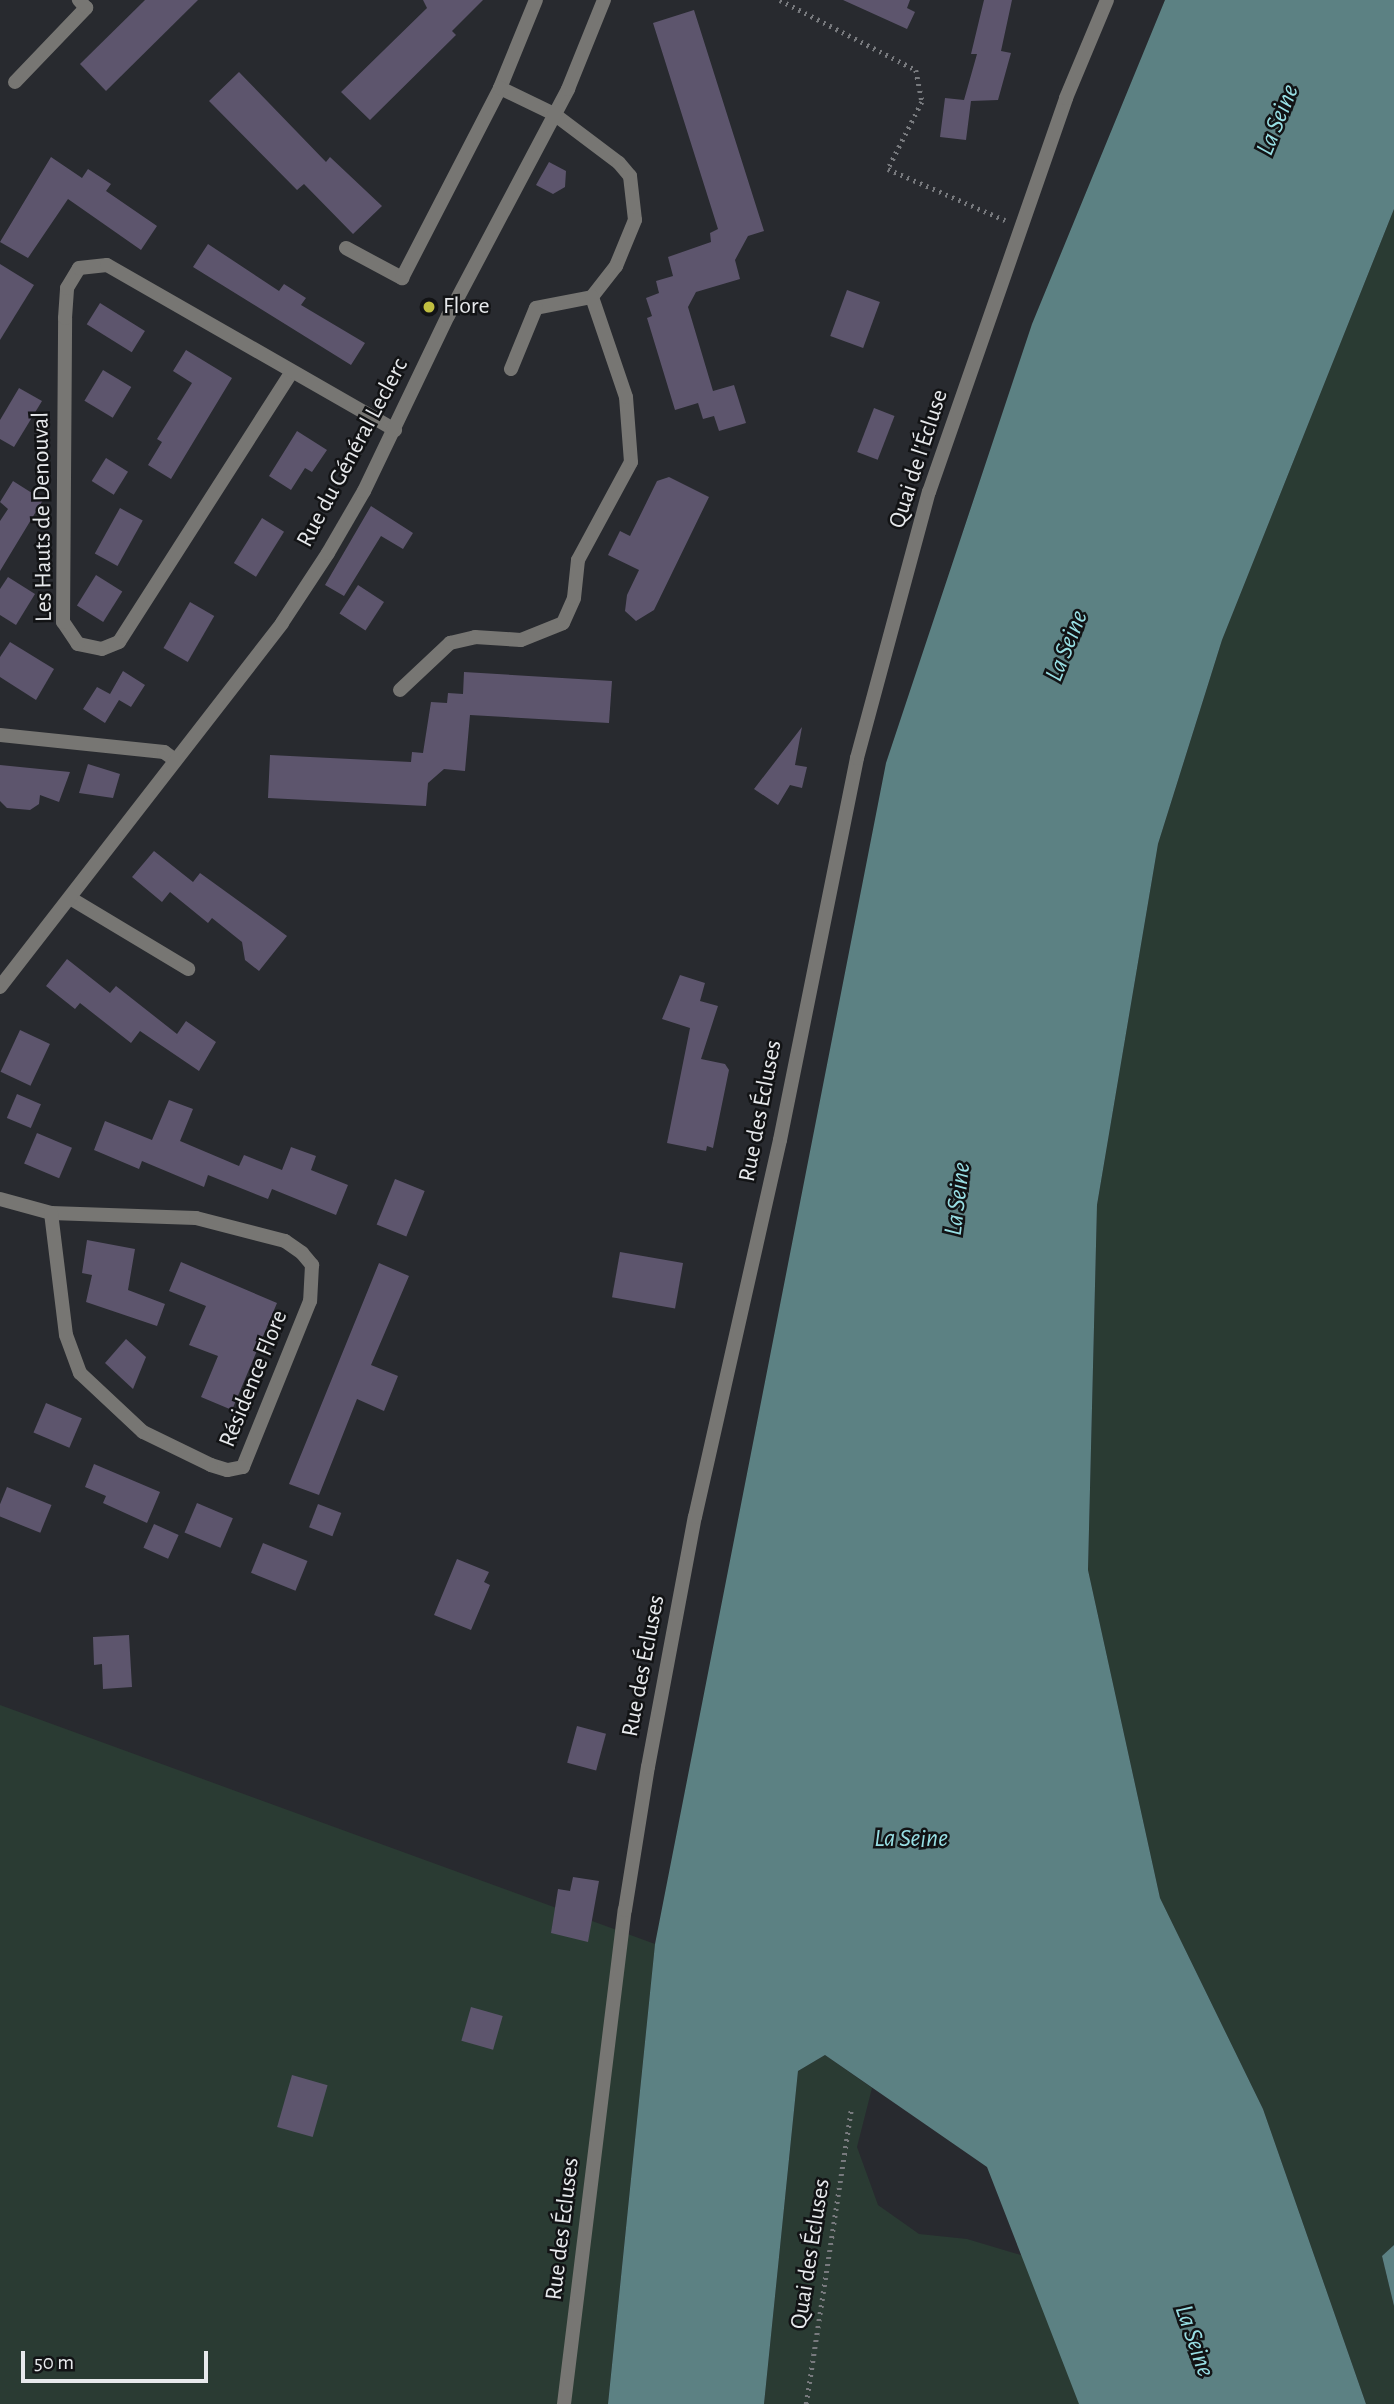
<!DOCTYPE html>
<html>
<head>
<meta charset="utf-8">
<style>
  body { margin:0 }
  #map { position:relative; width:1394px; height:2404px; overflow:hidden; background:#282a2f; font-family:"Alegreya Sans",sans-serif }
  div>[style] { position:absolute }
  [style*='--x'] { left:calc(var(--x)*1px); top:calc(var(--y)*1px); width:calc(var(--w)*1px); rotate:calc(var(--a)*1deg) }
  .green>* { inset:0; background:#2a3b33 }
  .water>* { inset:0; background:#5c8183 }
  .building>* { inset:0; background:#5d556d; transform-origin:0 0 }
  .path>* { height:4.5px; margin-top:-2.25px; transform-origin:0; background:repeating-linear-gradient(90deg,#787a7e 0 2px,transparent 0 7px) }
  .service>* { height:14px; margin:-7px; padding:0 7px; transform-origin:7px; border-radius:7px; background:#777673 }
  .minor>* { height:14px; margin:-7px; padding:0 7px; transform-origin:7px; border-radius:7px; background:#777673 }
  .dots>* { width:19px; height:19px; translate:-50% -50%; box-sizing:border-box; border:4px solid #121315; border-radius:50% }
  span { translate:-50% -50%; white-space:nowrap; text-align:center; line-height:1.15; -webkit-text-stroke:5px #121315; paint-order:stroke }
  .poi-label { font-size:24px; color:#e7e9ec }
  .left { translate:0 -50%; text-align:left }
  .street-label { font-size:24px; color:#e7e9ec }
  .water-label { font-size:26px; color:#98dfe4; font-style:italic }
  .scale { position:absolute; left:21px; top:2351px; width:187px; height:32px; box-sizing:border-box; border:4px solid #e7e9ec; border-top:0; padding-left:9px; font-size:21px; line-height:24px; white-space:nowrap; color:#e7e9ec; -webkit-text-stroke:5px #121315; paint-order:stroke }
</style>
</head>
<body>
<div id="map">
  <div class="green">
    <div style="clip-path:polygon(1394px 209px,1394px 2245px,1382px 2256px,1394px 2306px,1394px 2404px,1366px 2404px,1263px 2109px,1160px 1898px,1088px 1570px,1097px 1205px,1158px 844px,1222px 640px)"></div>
    <div style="clip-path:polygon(0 1705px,655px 1944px,608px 2404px,0 2404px)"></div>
    <div style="clip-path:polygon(825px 2055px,872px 2088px,857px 2147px,878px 2205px,919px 2234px,967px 2239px,1024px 2256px,1080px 2404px,764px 2404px,798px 2071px)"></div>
  </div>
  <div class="water">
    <div style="clip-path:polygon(1165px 0,1394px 0,1394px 209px,1222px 640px,1158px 844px,1097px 1205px,1088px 1570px,1160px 1898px,1263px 2109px,1366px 2404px,1079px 2404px,987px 2167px,825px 2055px,798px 2071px,764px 2404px,608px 2404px,655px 1944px,886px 763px,1032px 324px)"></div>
    <div style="clip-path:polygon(1394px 2245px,1394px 2306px,1382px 2256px)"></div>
  </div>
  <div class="building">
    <div style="clip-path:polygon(145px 0,198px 0,106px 91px,80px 64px)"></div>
    <div style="clip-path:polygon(423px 0,483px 0,452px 31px,456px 35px,370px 120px,341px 92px,427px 8px)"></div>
    <div style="clip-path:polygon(843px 0,910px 0,907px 8px,915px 12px,907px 29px)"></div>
    <div style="clip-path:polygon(984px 0,1012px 0,1001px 51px,1011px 53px,998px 100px,971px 101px,966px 140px,940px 137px,945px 98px,964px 100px,977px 54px,971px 54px)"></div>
    <div style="clip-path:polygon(694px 10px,764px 231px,748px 236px,735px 260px,740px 279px,696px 292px,688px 307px,713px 391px,734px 385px,746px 423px,719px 431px,714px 416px,703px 419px,698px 403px,675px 410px,647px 318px,652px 316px,646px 298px,659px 293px,656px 281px,673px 276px,668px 257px,711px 242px,710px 233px,718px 229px,653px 23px)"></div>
    <div style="clip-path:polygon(239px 72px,326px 162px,330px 157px,382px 206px,353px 234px,304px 184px,297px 190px,209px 101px)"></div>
    <div style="clip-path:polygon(51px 157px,82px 178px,88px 169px,111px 184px,106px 191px,157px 226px,141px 250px,68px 199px,28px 258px,0 242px)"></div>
    <div style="clip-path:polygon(549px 162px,566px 171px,565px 187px,553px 194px,536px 185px)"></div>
    <div style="clip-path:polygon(208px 244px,279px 291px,284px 284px,306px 298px,301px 305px,365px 343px,351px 365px,193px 267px)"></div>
    <div style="clip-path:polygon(0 264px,34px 285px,0 340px)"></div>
    <div style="left:847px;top:290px;width:35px;height:49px;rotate:20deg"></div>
    <div style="left:100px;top:303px;width:53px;height:25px;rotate:32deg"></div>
    <div style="clip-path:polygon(186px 350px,232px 378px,171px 479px,148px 465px,162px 442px,157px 439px,192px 383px,173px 371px)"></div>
    <div style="left:103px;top:370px;width:33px;height:36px;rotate:31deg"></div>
    <div style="clip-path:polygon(19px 388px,42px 401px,14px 447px,0 439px,0 420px)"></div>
    <div style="left:874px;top:408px;width:22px;height:47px;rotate:21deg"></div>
    <div style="clip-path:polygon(297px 431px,327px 450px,312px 472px,305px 468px,291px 490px,269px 476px)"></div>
    <div style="left:106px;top:458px;width:26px;height:27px;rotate:32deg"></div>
    <div style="clip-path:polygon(669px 477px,709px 497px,654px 610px,636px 621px,625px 611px,627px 595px,639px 570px,608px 555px,620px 531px,630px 536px,657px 481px)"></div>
    <div style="clip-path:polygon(13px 481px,43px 500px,0 571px,0 521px,8px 509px,0 502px)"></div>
    <div style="clip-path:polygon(371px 506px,413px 533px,403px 549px,381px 536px,344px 596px,325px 585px)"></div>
    <div style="left:120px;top:508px;width:26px;height:52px;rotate:29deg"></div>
    <div style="left:262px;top:518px;width:26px;height:53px;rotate:32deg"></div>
    <div style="left:96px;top:575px;width:31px;height:36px;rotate:32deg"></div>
    <div style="clip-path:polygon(8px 577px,35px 594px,16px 625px,0 615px,0 589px)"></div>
    <div style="left:358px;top:585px;width:31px;height:34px;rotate:33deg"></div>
    <div style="left:190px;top:602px;width:28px;height:53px;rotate:30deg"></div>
    <div style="clip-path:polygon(10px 642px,54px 669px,36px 700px,0 677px,0 657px)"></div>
    <div style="clip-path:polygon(123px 671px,145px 685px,131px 707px,119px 700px,105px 723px,83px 709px,97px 687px,110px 694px)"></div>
    <div style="clip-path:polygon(464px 672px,612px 681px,609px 723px,470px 715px,465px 771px,444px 769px,428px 783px,426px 806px,268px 798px,270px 755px,411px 762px,412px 752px,423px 753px,431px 702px,447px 703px,448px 693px,463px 694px)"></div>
    <div style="clip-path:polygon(802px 727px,795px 765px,807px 767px,802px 788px,790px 785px,778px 805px,754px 789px)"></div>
    <div style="clip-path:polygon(88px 764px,120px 774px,113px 798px,79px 793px)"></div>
    <div style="clip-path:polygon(0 765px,70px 772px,59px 802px,40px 795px,39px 804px,30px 810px,7px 808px,0 801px)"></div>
    <div style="clip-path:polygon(154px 851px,193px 882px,200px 873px,287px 936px,259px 971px,245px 960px,242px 942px,212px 918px,208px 923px,170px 892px,162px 902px,132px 877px)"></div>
    <div style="clip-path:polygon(67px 959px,110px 993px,116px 986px,177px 1034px,186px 1021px,216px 1042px,199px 1071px,140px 1031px,131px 1043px,80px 1003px,75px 1009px,46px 986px)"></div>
    <div style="clip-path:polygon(680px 975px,705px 983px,700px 1001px,718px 1006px,701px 1059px,725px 1064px,729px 1070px,713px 1148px,707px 1146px,706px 1151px,667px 1143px,690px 1028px,662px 1019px)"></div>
    <div style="left:20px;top:1030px;width:33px;height:46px;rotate:25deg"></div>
    <div style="left:17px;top:1094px;width:26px;height:26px;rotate:23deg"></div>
    <div style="clip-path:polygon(169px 1100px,193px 1109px,180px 1141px,239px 1166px,244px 1155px,282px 1170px,291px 1147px,316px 1156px,311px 1170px,348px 1185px,336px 1215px,272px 1189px,268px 1199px,208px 1175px,204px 1187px,142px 1161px,139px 1169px,94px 1150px,105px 1121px,152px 1140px)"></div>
    <div style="left:37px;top:1133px;width:38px;height:33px;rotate:23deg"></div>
    <div style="left:395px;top:1179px;width:32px;height:49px;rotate:22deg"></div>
    <div style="clip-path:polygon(87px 1240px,135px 1249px,128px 1290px,165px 1304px,157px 1326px,86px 1302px,92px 1275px,82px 1273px)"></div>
    <div style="left:620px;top:1252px;width:64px;height:46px;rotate:10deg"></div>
    <div style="clip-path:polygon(181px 1262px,277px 1303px,232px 1410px,201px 1397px,218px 1356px,189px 1345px,206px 1306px,169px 1291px)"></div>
    <div style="clip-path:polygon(379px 1263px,409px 1276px,371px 1365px,398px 1376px,384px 1411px,357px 1399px,319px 1495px,289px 1484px)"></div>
    <div style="clip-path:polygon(126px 1339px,146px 1357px,133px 1389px,105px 1363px)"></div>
    <div style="left:46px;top:1403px;width:39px;height:32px;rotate:23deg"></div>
    <div style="clip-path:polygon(94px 1464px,160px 1492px,147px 1523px,103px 1503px,106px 1496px,85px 1487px)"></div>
    <div style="left:7px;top:1487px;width:48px;height:30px;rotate:22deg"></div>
    <div style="left:197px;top:1503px;width:39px;height:32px;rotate:23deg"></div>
    <div style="left:318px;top:1504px;width:25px;height:25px;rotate:21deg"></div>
    <div style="left:154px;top:1524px;width:27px;height:26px;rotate:24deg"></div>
    <div style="left:263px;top:1543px;width:48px;height:32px;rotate:22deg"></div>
    <div style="clip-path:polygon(457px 1559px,489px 1572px,484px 1582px,490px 1585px,471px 1630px,434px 1615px)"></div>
    <div style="clip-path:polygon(129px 1635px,132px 1687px,103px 1689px,102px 1664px,94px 1665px,93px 1637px)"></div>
    <div style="left:577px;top:1726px;width:30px;height:38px;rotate:15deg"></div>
    <div style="clip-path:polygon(573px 1877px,599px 1881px,588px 1942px,551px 1933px,558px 1889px,570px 1891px)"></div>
    <div style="left:471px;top:2007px;width:33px;height:35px;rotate:16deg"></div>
    <div style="left:292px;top:2075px;width:37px;height:54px;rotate:16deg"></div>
  </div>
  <div class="path">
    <div style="--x:780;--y:0;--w:153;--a:27.2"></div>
    <div style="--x:916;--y:70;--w:33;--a:79"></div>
    <div style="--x:922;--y:102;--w:75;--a:116.9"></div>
    <div style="--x:888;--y:169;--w:128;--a:23.6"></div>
    <div style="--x:806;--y:2404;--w:297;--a:-81.3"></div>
  </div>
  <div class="service">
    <div style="--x:15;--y:82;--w:103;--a:-46.2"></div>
    <div style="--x:86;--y:8;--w:11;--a:-131"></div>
    <div style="--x:500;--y:88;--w:95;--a:-67.8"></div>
    <div style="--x:346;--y:248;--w:64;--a:28.2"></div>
    <div style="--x:402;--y:278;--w:214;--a:-62.7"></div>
    <div style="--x:500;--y:88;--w:60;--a:25.7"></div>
    <div style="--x:554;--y:114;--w:81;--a:37"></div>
    <div style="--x:619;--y:163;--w:17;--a:50"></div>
    <div style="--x:630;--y:176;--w:44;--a:83.5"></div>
    <div style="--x:635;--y:220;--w:50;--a:112.4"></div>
    <div style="--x:616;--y:266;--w:39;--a:128"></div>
    <div style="--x:592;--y:297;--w:57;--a:168.9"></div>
    <div style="--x:536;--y:308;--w:66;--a:112.3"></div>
    <div style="--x:400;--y:690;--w:69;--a:-43.2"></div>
    <div style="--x:450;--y:643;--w:26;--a:-13"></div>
    <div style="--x:475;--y:637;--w:46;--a:3.7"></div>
    <div style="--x:521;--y:640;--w:45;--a:-22"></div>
    <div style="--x:563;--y:623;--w:27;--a:-66"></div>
    <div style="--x:574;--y:598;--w:38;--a:-84"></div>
    <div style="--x:578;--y:560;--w:111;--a:-61.6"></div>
    <div style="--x:631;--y:462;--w:65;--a:-94.4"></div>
    <div style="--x:626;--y:397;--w:106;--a:-108.8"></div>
    <div style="--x:0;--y:735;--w:165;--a:5.9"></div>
    <div style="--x:164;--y:752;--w:14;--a:36"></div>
    <div style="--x:70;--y:898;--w:138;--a:31"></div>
  </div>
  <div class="minor">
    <div style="--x:291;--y:373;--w:319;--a:122.6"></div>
    <div style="--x:119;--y:642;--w:18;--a:158"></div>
    <div style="--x:102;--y:649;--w:25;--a:-168"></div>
    <div style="--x:78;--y:644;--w:27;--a:-124"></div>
    <div style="--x:63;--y:622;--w:304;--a:-89.6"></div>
    <div style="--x:65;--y:318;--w:30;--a:-86"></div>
    <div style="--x:67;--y:288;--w:23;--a:-59"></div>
    <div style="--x:79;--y:268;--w:28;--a:-6"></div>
    <div style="--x:107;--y:265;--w:332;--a:29.8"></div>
    <div style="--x:0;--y:987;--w:460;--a:-52.2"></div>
    <div style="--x:282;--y:623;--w:84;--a:-56.7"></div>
    <div style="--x:328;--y:553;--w:72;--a:-59.9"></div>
    <div style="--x:364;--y:491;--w:194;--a:-64.4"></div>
    <div style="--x:448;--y:316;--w:257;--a:-62.1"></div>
    <div style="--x:568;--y:89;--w:96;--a:-68"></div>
    <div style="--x:0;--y:1199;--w:53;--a:15.4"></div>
    <div style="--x:51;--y:1213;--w:145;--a:2"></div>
    <div style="--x:196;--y:1218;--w:92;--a:14.5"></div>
    <div style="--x:285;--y:1241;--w:21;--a:35"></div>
    <div style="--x:302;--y:1253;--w:16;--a:50"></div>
    <div style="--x:312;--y:1265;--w:36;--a:93"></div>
    <div style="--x:310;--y:1301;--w:179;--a:112"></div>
    <div style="--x:243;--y:1467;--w:16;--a:169"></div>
    <div style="--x:227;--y:1470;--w:17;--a:-163"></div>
    <div style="--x:211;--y:1465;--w:76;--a:-154.1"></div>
    <div style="--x:143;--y:1432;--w:86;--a:-136.9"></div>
    <div style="--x:80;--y:1373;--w:40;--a:-110.2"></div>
    <div style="--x:66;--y:1335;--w:123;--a:-97"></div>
    <div style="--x:564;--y:2404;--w:498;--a:-83"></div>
    <div style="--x:625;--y:1910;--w:145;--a:-80.9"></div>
    <div style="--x:648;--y:1767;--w:254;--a:-79.4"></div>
    <div style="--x:695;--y:1517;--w:386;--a:-77.3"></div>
    <div style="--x:780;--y:1140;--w:390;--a:-78.6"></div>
    <div style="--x:857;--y:758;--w:276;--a:-74.9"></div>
    <div style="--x:929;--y:492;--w:417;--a:-70.8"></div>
    <div style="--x:1066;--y:98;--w:106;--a:-67.3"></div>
  </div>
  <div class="dots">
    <div style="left:429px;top:307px;background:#c0be40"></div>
  </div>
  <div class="poi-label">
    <span class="left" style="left:443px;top:307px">Flore</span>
  </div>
  <div class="street-label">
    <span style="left:353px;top:453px;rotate:-62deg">Rue du Général Leclerc</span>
    <span style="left:919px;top:459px;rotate:-72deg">Quai de l'Écluse</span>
    <span style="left:43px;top:517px;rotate:-91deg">Les Hauts de Denouval</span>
    <span style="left:761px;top:1111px;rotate:-79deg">Rue des Écluses</span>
    <span style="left:254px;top:1379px;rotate:-68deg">Résidence Flore</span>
    <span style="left:644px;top:1666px;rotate:-79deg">Rue des Écluses</span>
    <span style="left:563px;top:2229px;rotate:-83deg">Rue des Écluses</span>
    <span style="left:811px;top:2254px;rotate:-81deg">Quai des Écluses</span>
  </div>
  <div class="water-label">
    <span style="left:1278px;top:120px;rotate:-68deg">La Seine</span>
    <span style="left:1067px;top:646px;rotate:-68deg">La Seine</span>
    <span style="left:958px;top:1199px;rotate:-83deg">La Seine</span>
    <span style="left:911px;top:1839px">La Seine</span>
    <span style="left:1194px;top:2341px;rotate:71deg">La Seine</span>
  </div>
  <div class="scale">50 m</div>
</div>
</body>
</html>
